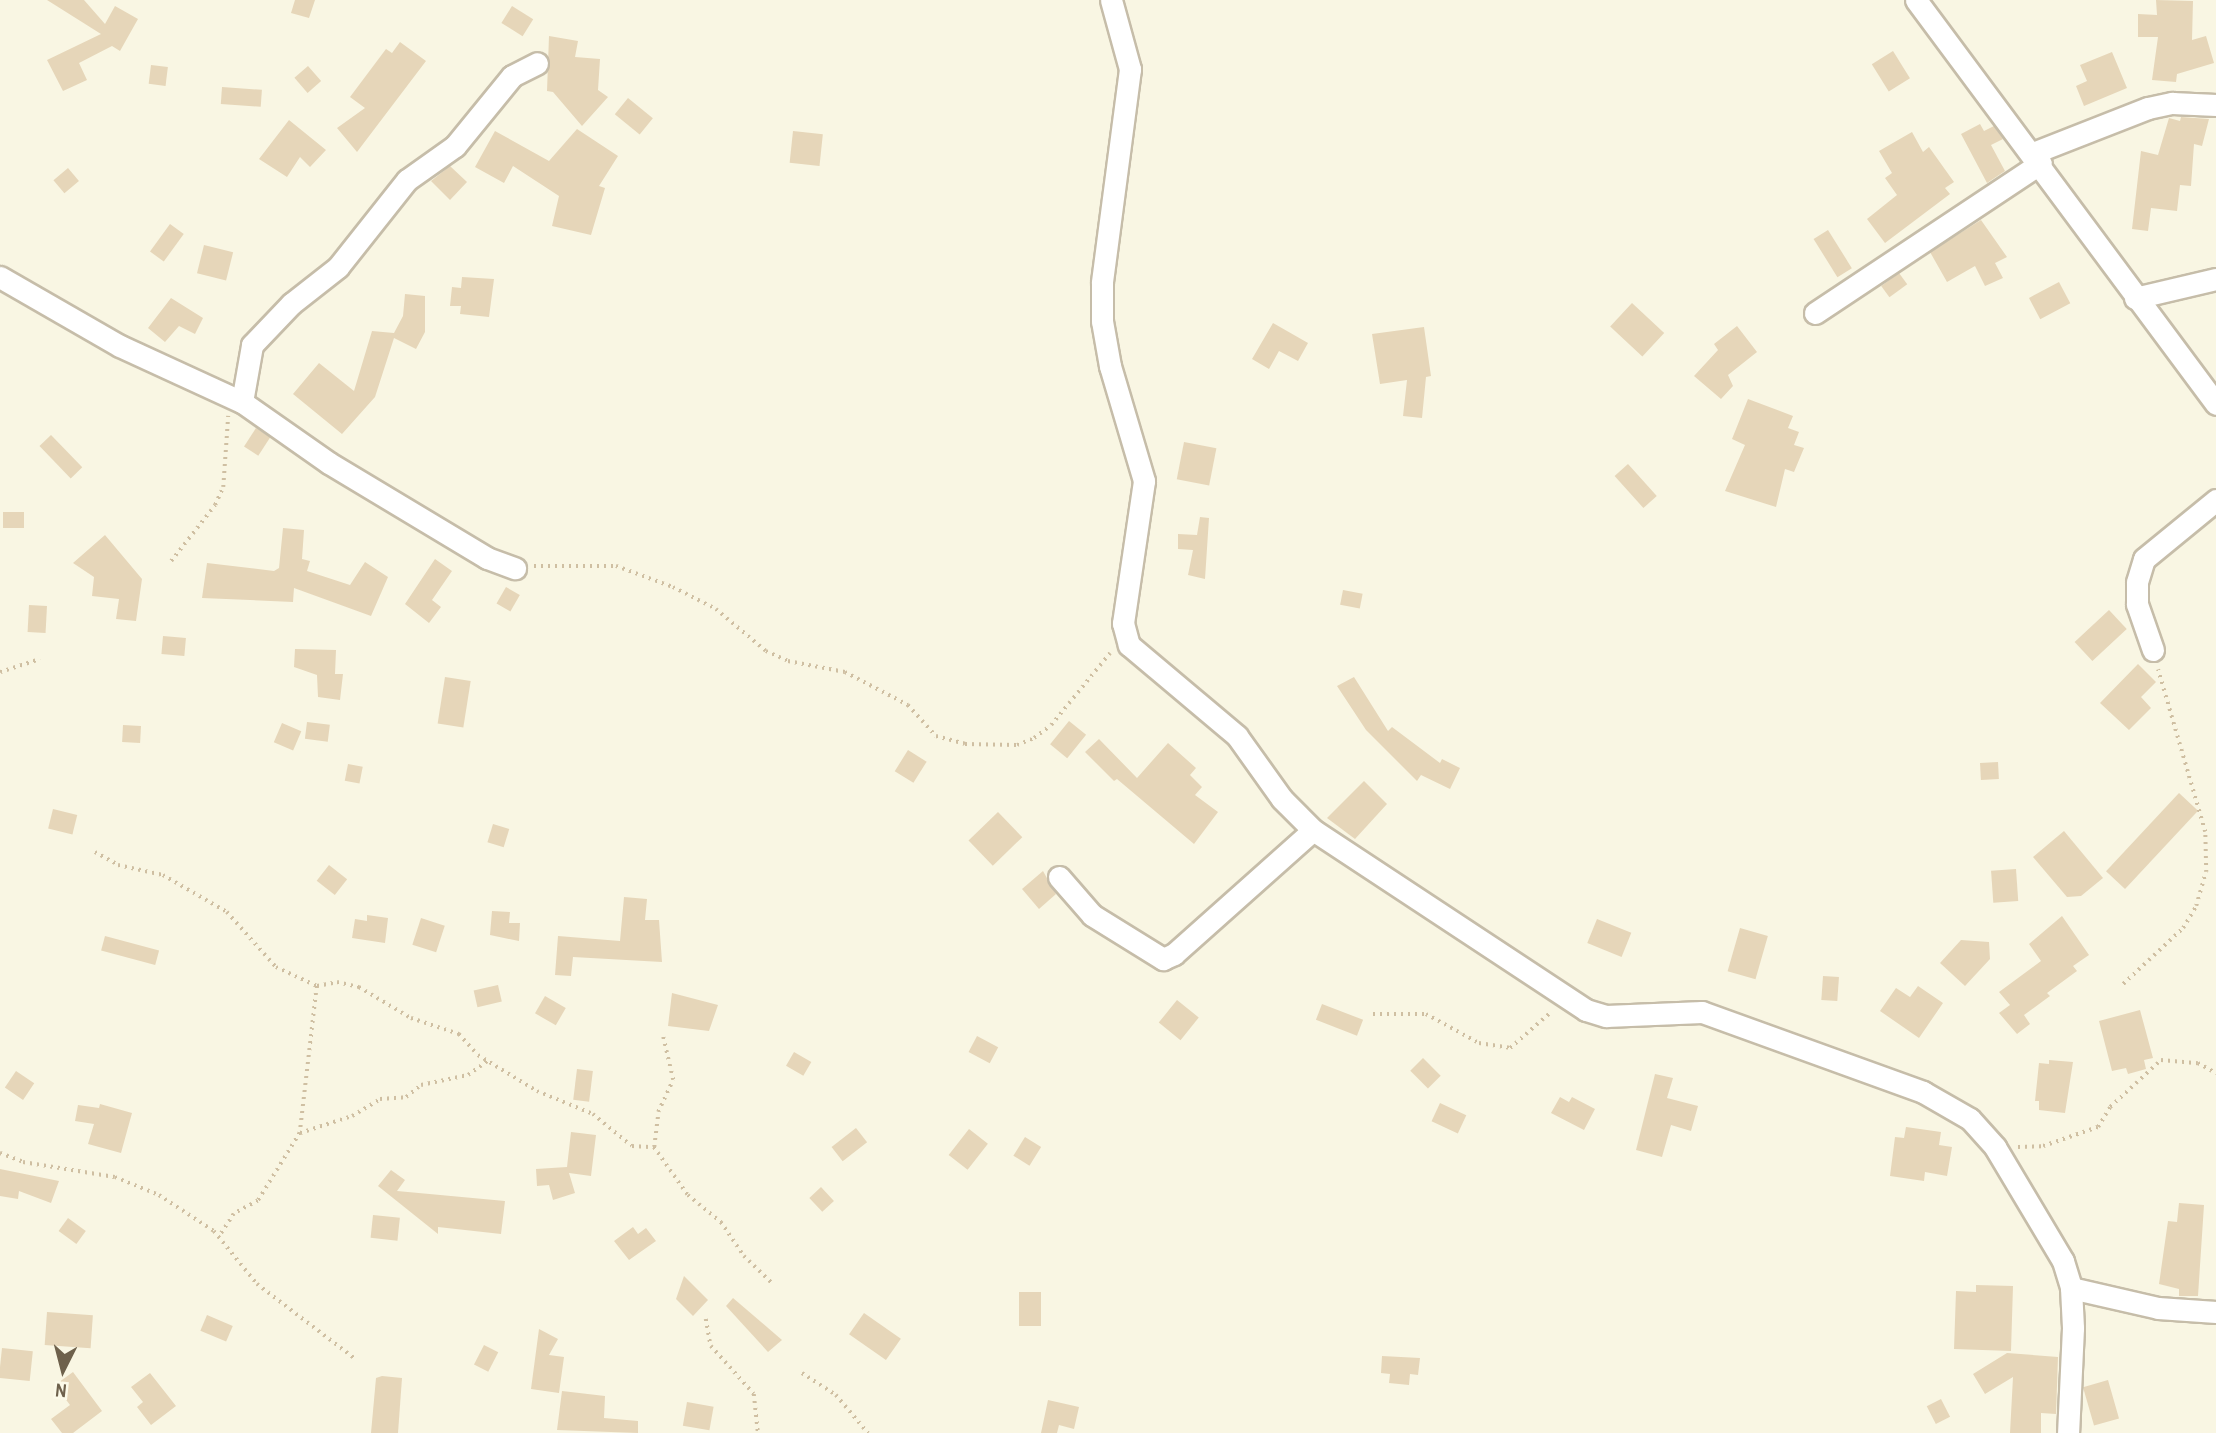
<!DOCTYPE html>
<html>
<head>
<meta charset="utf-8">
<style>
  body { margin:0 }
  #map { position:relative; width:2216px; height:1433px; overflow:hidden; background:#f9f6e3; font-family:"Archivo Narrow",sans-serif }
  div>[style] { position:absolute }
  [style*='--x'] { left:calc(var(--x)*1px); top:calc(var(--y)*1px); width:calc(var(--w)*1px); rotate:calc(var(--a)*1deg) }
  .building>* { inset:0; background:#e6d6b9; transform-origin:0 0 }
  .path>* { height:3.5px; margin-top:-1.75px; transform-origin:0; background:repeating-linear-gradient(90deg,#cfbfa2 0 2px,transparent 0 7px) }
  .roads { filter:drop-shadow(2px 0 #c6bda9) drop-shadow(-2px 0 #c6bda9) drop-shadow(0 2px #c6bda9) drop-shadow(0 -2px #c6bda9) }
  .minor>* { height:21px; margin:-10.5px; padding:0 10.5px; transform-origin:10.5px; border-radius:10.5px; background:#fff }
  span { translate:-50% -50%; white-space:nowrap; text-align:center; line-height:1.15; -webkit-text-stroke:7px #fcfae9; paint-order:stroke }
  .north { position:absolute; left:28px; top:1335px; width:70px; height:70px; -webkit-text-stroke:5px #fcfae9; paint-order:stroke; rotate:186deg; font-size:19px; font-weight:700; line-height:28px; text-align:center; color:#6e614c }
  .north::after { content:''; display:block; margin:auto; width:24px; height:32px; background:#6e614c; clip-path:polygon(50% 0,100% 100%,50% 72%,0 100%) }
</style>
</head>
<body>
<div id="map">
  <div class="building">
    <div style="clip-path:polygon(47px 0,84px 0,105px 24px,115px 6px,138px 19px,120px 51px,112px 46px,79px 63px,87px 80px,63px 91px,47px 60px,101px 34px)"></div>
    <div style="clip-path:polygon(295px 0,315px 0,309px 18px,291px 13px)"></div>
    <div style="clip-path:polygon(2156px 0,2193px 1px,2192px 40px,2206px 36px,2214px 63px,2177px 74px,2176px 82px,2152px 80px,2158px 37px,2138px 37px,2138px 14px,2157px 15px)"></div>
    <div style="left:512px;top:6px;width:25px;height:20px;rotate:32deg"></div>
    <div style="clip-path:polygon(549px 36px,578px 41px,575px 57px,600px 59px,598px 90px,608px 97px,582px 126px,553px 92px,547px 91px)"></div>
    <div style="clip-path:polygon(400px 42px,426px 61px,357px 152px,337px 128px,365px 108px,350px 97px,386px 49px,392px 53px)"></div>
    <div style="left:1893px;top:51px;width:32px;height:25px;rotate:58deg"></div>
    <div style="clip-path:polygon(2112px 52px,2127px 88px,2084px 106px,2076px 86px,2087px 81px,2080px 65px)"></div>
    <div style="left:151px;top:65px;width:17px;height:19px;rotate:7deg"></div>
    <div style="left:308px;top:66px;width:20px;height:18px;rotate:49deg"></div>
    <div style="left:222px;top:87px;width:40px;height:17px;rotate:4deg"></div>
    <div style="left:628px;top:98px;width:32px;height:21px;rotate:39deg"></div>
    <div style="clip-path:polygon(2181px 117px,2209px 119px,2202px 146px,2194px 144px,2191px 186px,2180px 185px,2177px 211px,2151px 208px,2148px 231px,2132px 229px,2141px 151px,2158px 155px,2169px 118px,2180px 121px)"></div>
    <div style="clip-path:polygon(289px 120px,326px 150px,310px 167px,300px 157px,287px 177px,259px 159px)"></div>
    <div style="clip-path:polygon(1980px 124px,1984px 131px,1994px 126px,2003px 139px,1991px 145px,2005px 171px,1987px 183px,1961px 134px)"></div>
    <div style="clip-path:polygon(577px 129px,618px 156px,599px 186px,605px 188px,591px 235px,552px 226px,559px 196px,513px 166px,504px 183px,475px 167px,495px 131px,549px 161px)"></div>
    <div style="left:793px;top:131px;width:30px;height:32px;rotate:6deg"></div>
    <div style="clip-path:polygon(1912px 132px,1923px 152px,1929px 147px,1954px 182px,1945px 188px,1950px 194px,1885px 243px,1867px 219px,1897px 195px,1885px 178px,1892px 173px,1879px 151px)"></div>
    <div style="clip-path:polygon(450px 166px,467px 182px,450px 200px,431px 181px)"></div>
    <div style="left:68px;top:168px;width:17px;height:19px;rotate:50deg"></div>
    <div style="clip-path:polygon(1981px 220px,2007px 257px,1995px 263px,2003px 278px,1985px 286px,1975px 266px,1947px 282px,1930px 252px)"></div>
    <div style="left:170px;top:224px;width:17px;height:34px;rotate:36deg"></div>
    <div style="left:1828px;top:230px;width:45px;height:17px;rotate:58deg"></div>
    <div style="left:204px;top:245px;width:30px;height:29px;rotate:14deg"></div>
    <div style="left:1899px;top:273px;width:14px;height:22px;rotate:54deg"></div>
    <div style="clip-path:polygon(462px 277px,494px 279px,489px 317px,460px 314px,461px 306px,450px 306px,452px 287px,461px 288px)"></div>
    <div style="left:2059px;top:282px;width:24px;height:34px;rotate:62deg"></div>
    <div style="clip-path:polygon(405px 294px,425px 296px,425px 332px,416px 349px,394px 338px,375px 397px,342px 434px,293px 394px,319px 363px,354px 391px,372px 331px,394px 333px,403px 316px)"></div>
    <div style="clip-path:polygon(171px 298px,203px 318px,195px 334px,179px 326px,165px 342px,148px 328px)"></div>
    <div style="left:1632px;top:303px;width:44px;height:32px;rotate:43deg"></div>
    <div style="clip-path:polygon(1273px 323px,1308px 343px,1298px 361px,1279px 351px,1269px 369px,1252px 359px)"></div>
    <div style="clip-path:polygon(1737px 326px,1757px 352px,1728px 375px,1733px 386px,1721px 399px,1694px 376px,1718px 350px,1714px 344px)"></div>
    <div style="clip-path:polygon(1424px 327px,1431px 376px,1426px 377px,1422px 418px,1403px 416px,1407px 380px,1380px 384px,1372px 334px)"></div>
    <div style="clip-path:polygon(1748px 399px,1793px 416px,1788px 428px,1799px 432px,1794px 445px,1804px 448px,1794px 472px,1785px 469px,1776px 507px,1725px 491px,1745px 445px,1732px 439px)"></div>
    <div style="left:256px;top:428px;width:17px;height:22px;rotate:33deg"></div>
    <div style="left:51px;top:435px;width:45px;height:16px;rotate:46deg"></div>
    <div style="left:1184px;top:442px;width:33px;height:38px;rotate:11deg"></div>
    <div style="left:1628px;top:464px;width:43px;height:18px;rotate:48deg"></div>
    <div style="left:24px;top:512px;width:16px;height:21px;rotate:90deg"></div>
    <div style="clip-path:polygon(1200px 517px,1209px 518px,1205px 579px,1188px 575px,1193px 550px,1178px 549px,1178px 534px,1197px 535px)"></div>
    <div style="clip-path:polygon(283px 528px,304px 530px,302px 559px,310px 561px,307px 571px,350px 585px,365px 562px,388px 577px,371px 616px,294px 588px,293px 602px,202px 598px,207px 563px,274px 571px,279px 568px)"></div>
    <div style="clip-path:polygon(105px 535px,142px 579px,136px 621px,116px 619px,119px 599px,92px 596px,94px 577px,73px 563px)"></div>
    <div style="clip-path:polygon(435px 559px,452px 571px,432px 600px,441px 607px,429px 623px,405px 604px)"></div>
    <div style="left:506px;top:587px;width:16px;height:19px;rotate:30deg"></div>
    <div style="left:1343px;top:590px;width:20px;height:15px;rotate:11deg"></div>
    <div style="left:29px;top:605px;width:18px;height:27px;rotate:3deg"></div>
    <div style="left:2109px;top:610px;width:26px;height:47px;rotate:47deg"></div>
    <div style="left:163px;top:636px;width:23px;height:18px;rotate:5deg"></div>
    <div style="clip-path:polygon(295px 649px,336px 650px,335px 674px,343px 674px,340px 700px,318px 697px,317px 675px,294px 667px)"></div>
    <div style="clip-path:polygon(2138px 664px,2156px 682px,2141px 697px,2151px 708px,2129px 730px,2100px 703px)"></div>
    <div style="left:445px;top:677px;width:26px;height:47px;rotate:9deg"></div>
    <div style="clip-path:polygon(1354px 677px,1388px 731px,1392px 727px,1440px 763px,1442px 759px,1460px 768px,1450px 789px,1421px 775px,1417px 781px,1366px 730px,1337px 686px)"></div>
    <div style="left:1069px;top:721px;width:22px;height:30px;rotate:39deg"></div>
    <div style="left:307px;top:722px;width:23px;height:17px;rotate:7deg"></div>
    <div style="left:282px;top:723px;width:21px;height:21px;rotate:23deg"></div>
    <div style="left:123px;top:725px;width:18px;height:17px;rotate:3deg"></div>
    <div style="clip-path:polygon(1099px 739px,1137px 778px,1168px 743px,1196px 768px,1190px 775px,1202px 787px,1195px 795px,1218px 812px,1194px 844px,1117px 779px,1114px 781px,1085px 752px)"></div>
    <div style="left:908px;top:750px;width:22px;height:25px;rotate:32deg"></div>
    <div style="left:1998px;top:762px;width:17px;height:18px;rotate:87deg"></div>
    <div style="left:348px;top:764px;width:15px;height:17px;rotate:11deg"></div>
    <div style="clip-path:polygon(1364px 781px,1387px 804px,1355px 839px,1327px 818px)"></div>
    <div style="left:2179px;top:793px;width:26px;height:107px;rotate:43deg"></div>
    <div style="left:53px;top:809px;width:25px;height:20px;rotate:14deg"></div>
    <div style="left:998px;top:812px;width:35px;height:41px;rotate:46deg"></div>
    <div style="left:493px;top:824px;width:17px;height:19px;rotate:17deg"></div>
    <div style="clip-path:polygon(2064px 831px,2103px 878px,2081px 896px,2067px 897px,2033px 857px)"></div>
    <div style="left:329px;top:865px;width:23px;height:20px;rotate:38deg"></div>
    <div style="left:2016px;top:869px;width:32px;height:25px;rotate:86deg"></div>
    <div style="clip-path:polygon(1043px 871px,1056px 894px,1039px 909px,1022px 889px)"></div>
    <div style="clip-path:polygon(624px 897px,647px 899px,645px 920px,659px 920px,662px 962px,573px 957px,571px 976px,555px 975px,558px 936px,620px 941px)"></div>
    <div style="clip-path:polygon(492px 911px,510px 912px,509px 923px,520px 923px,519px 941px,490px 935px)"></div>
    <div style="clip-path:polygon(367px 915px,388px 918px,385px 943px,352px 938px,355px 919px,367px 921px)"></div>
    <div style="clip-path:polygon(2062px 916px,2089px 955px,2073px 966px,2077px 971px,2047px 993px,2050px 996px,2024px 1015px,2030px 1024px,2017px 1034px,1999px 1013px,2010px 1005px,1999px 992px,2041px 961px,2029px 944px)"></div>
    <div style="left:421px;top:918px;width:25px;height:28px;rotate:18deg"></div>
    <div style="left:1597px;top:919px;width:37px;height:26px;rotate:22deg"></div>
    <div style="left:1740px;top:928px;width:29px;height:45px;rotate:16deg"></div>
    <div style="left:105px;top:936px;width:56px;height:15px;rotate:15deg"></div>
    <div style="clip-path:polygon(1961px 940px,1989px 942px,1990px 959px,1965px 986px,1940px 963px)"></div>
    <div style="left:1823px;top:976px;width:16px;height:24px;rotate:4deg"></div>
    <div style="left:498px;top:985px;width:17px;height:25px;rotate:77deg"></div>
    <div style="clip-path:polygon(1918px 986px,1943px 1003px,1919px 1038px,1880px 1011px,1896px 988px,1910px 997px)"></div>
    <div style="clip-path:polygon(672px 993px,718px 1005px,709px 1031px,668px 1026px)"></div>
    <div style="left:545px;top:996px;width:24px;height:20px;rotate:30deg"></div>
    <div style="left:1177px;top:1000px;width:28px;height:29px;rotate:39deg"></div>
    <div style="left:1322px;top:1004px;width:44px;height:17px;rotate:21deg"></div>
    <div style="clip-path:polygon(2140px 1010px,2153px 1058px,2144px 1060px,2146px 1069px,2128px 1074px,2126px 1068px,2112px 1071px,2099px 1021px)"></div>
    <div style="left:977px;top:1036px;width:24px;height:18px;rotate:28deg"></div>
    <div style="left:794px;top:1052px;width:20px;height:16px;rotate:30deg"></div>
    <div style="left:1423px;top:1058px;width:25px;height:18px;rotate:45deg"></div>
    <div style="clip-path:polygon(2049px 1060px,2073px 1062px,2065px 1113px,2039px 1110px,2039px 1101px,2035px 1101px,2039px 1063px,2049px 1064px)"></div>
    <div style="left:577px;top:1069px;width:16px;height:31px;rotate:7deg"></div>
    <div style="left:16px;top:1071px;width:22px;height:20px;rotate:34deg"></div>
    <div style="clip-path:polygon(1655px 1074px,1673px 1078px,1667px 1098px,1698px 1106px,1691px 1131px,1671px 1125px,1662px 1157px,1636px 1150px)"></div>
    <div style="clip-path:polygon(1560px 1097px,1569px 1102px,1572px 1097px,1595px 1109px,1584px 1130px,1551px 1113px)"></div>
    <div style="left:1440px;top:1103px;width:29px;height:20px;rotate:25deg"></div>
    <div style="clip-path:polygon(100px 1104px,132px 1113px,121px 1153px,88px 1144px,94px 1124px,75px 1121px,78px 1105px,99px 1108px)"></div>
    <div style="clip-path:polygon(1906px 1127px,1941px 1132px,1939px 1145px,1952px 1147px,1947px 1176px,1925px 1172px,1924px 1181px,1890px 1176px,1895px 1137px,1904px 1138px)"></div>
    <div style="left:856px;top:1128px;width:18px;height:31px;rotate:52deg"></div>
    <div style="left:969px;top:1129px;width:24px;height:33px;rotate:38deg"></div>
    <div style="clip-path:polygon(571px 1132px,596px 1135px,591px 1176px,569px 1173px,575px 1193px,553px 1200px,549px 1185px,537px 1186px,536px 1169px,567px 1167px)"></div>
    <div style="left:1025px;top:1137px;width:19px;height:22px;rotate:32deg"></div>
    <div style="clip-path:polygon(0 1169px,59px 1181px,51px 1203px,19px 1191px,18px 1199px,0 1196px)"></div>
    <div style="clip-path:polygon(391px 1170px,405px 1180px,397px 1191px,505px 1201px,501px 1234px,438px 1227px,438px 1234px,378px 1186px)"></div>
    <div style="left:821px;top:1187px;width:19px;height:16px;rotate:47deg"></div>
    <div style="clip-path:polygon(2179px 1203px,2204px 1205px,2198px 1296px,2179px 1296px,2179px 1289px,2159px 1284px,2168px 1221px,2177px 1222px)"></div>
    <div style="left:373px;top:1215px;width:27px;height:23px;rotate:6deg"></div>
    <div style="left:68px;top:1218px;width:22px;height:16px;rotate:36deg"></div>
    <div style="clip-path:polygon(633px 1227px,638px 1234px,646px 1228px,656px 1241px,629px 1260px,614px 1241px)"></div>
    <div style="clip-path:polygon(684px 1276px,708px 1300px,693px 1316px,676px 1299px)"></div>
    <div style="clip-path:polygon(1976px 1285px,2013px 1286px,2011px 1351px,1954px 1349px,1956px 1291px,1976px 1292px)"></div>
    <div style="left:1019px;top:1292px;width:22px;height:34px"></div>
    <div style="clip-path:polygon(733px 1298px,782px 1340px,768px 1352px,726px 1306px)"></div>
    <div style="left:47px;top:1312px;width:46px;height:33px;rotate:4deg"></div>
    <div style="left:864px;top:1313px;width:45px;height:26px;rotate:35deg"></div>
    <div style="left:207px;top:1315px;width:28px;height:17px;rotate:23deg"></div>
    <div style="clip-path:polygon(539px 1329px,558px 1339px,549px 1355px,564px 1357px,559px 1393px,531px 1389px)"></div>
    <div style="left:484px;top:1345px;width:16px;height:22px;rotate:27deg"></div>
    <div style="left:2px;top:1348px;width:31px;height:30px;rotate:6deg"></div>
    <div style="clip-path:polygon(2007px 1353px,2058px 1357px,2056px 1414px,2041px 1413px,2041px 1433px,2010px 1433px,2013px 1377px,1985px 1394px,1973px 1374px)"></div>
    <div style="clip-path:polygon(1382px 1356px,1420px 1358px,1418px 1375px,1410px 1374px,1409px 1385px,1389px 1383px,1390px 1374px,1381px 1373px)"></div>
    <div style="clip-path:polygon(73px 1372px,102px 1411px,73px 1433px,62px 1433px,51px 1419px,70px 1405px,55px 1385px)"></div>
    <div style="clip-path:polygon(150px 1373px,176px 1406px,151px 1425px,137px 1407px,143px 1402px,131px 1387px)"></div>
    <div style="clip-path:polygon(382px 1376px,402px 1378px,398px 1433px,371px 1433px,376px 1378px)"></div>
    <div style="left:2108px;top:1380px;width:40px;height:26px;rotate:74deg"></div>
    <div style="clip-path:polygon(562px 1391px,605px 1396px,604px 1418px,638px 1421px,638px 1433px,557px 1430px)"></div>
    <div style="left:1941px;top:1399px;width:20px;height:16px;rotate:63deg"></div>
    <div style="clip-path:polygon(1048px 1400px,1079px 1407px,1074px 1429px,1059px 1425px,1057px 1433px,1041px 1433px)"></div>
    <div style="left:687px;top:1402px;width:27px;height:24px;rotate:10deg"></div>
  </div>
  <div class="path">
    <div style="--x:171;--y:561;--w:71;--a:-51.8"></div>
    <div style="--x:215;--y:505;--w:20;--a:-66"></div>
    <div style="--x:223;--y:487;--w:71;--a:-86"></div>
    <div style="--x:534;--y:566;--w:82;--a:0"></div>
    <div style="--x:616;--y:566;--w:61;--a:20.2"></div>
    <div style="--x:673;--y:587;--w:48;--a:27.1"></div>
    <div style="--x:716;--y:609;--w:65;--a:40"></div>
    <div style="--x:766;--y:651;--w:24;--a:24"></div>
    <div style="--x:788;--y:661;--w:58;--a:10.9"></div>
    <div style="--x:845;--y:672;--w:71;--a:27.6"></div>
    <div style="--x:908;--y:705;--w:42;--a:47.9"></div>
    <div style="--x:936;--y:736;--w:30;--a:15"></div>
    <div style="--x:965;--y:744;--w:52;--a:1.1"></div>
    <div style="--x:1017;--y:745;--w:18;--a:-22"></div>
    <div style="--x:1034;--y:738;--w:21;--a:-37"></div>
    <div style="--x:1051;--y:725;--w:93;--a:-50.7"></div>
    <div style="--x:0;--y:672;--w:42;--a:-18"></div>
    <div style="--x:95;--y:852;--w:26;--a:29"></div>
    <div style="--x:118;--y:865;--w:46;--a:12.5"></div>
    <div style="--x:163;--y:875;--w:74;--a:30"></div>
    <div style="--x:227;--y:912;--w:74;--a:48.3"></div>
    <div style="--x:276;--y:967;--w:45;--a:24.9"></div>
    <div style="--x:317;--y:986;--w:148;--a:96.6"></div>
    <div style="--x:300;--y:1133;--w:80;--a:121.7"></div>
    <div style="--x:258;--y:1201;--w:27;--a:152"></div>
    <div style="--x:234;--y:1214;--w:27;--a:123"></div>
    <div style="--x:2123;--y:984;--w:82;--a:-43"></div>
    <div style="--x:2183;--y:928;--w:26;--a:-59"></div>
    <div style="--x:2196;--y:906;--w:35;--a:-74"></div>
    <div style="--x:2206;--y:872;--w:40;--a:-91.4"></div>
    <div style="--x:2205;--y:832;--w:169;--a:-106.2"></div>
    <div style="--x:317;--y:986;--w:20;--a:-11"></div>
    <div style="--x:337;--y:982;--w:23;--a:13"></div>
    <div style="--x:359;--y:987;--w:61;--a:30.8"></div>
    <div style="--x:411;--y:1018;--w:51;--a:18.4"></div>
    <div style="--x:459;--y:1034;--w:28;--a:48"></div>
    <div style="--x:478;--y:1055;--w:69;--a:31.4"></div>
    <div style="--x:537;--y:1091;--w:61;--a:22.3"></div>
    <div style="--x:593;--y:1114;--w:50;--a:39.4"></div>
    <div style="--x:632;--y:1146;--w:22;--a:3"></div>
    <div style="--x:654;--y:1147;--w:59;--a:54.7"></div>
    <div style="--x:688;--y:1195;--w:43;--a:39.3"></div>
    <div style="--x:721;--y:1222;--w:41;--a:55.9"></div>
    <div style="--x:744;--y:1256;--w:40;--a:44"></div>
    <div style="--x:1373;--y:1014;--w:53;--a:0"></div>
    <div style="--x:1426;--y:1014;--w:60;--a:28.7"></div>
    <div style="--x:1479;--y:1043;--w:31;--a:9"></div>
    <div style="--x:1510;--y:1048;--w:55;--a:-41.3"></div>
    <div style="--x:300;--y:1133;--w:55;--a:-18.1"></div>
    <div style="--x:352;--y:1116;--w:33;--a:-31"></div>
    <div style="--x:380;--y:1099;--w:26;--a:-4"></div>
    <div style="--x:406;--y:1097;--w:19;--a:-39"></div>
    <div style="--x:421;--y:1085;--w:48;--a:-12"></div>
    <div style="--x:468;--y:1075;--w:24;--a:-36"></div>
    <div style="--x:654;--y:1147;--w:35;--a:-83"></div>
    <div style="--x:658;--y:1112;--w:35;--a:-65"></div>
    <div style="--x:673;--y:1080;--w:44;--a:-103.1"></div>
    <div style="--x:2018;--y:1147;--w:25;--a:-2"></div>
    <div style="--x:2043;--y:1146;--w:58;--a:-19.1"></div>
    <div style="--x:2098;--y:1127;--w:23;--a:-59"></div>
    <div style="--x:2110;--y:1107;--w:69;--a:-42.7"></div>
    <div style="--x:2161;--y:1060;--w:37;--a:5"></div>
    <div style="--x:2198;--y:1063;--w:21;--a:29"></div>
    <div style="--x:0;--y:1153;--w:25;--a:21"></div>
    <div style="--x:23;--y:1162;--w:93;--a:9.3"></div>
    <div style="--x:115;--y:1177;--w:48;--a:22.2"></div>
    <div style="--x:159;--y:1195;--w:66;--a:33.2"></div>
    <div style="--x:214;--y:1231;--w:68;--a:50.9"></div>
    <div style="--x:257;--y:1284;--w:122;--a:37.3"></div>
    <div style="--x:706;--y:1319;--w:27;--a:80"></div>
    <div style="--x:711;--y:1346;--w:64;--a:48.1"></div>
    <div style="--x:754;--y:1394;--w:39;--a:84"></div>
    <div style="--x:802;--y:1373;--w:40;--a:32.9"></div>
    <div style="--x:836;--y:1395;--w:50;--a:49.9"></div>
  </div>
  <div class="roads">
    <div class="minor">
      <div style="--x:1111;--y:0;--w:72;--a:74.6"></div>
      <div style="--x:1130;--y:69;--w:216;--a:97.5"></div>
      <div style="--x:1102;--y:283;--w:38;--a:90"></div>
      <div style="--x:1102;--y:321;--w:46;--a:79.9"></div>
      <div style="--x:1110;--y:366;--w:120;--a:73.5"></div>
      <div style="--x:1144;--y:481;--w:144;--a:98.4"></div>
      <div style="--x:1123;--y:623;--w:23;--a:75"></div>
      <div style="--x:1129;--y:645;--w:141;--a:40.1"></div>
      <div style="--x:1237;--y:736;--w:77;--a:54.5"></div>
      <div style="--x:1282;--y:799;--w:44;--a:45"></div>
      <div style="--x:1313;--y:830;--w:327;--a:33.4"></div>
      <div style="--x:1586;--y:1010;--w:21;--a:17"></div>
      <div style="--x:1606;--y:1016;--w:96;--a:-2.4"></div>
      <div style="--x:1702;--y:1012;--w:235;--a:19.9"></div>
      <div style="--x:1923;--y:1092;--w:54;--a:29.9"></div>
      <div style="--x:1970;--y:1119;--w:38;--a:48"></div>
      <div style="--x:1995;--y:1147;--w:133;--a:59.2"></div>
      <div style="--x:2063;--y:1261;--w:28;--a:73"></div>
      <div style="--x:2071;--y:1288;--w:40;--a:87.1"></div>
      <div style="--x:2073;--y:1328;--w:105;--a:92.7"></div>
      <div style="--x:1916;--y:0;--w:503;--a:53.4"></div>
      <div style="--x:2033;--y:153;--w:123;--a:-21.4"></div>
      <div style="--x:2148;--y:108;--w:25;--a:-12"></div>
      <div style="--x:2172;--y:103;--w:44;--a:2.6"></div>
      <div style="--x:0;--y:277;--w:138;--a:29.9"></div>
      <div style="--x:120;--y:346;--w:134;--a:24.7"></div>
      <div style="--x:242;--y:402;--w:106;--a:35"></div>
      <div style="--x:329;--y:463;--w:184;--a:31"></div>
      <div style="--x:487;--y:558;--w:30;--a:20"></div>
      <div style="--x:2135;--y:298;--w:83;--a:-13.2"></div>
      <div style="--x:1815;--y:313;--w:271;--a:-33.6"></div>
      <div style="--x:242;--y:402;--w:58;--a:-80"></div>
      <div style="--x:252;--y:345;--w:57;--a:-46.4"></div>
      <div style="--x:291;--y:304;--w:60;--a:-38.2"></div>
      <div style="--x:338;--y:267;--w:111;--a:-51.6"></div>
      <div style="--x:407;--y:180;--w:59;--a:-35.3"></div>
      <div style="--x:455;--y:146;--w:90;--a:-50.8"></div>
      <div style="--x:512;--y:76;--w:28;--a:-27"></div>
      <div style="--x:2153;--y:650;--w:49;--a:-109.2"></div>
      <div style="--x:2137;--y:604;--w:22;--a:-90"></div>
      <div style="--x:2137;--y:582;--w:24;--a:-73"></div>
      <div style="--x:2144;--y:559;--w:93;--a:-39.3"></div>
      <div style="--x:1059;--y:877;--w:50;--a:49"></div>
      <div style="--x:1092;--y:915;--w:84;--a:31.8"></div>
      <div style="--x:1163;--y:959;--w:12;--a:-24"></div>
      <div style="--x:1174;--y:954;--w:186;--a:-41.7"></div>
      <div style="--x:2071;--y:1288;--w:89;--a:12.9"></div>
      <div style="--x:2158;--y:1308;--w:58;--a:3.9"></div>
    </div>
  </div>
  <div class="north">N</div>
</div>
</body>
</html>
